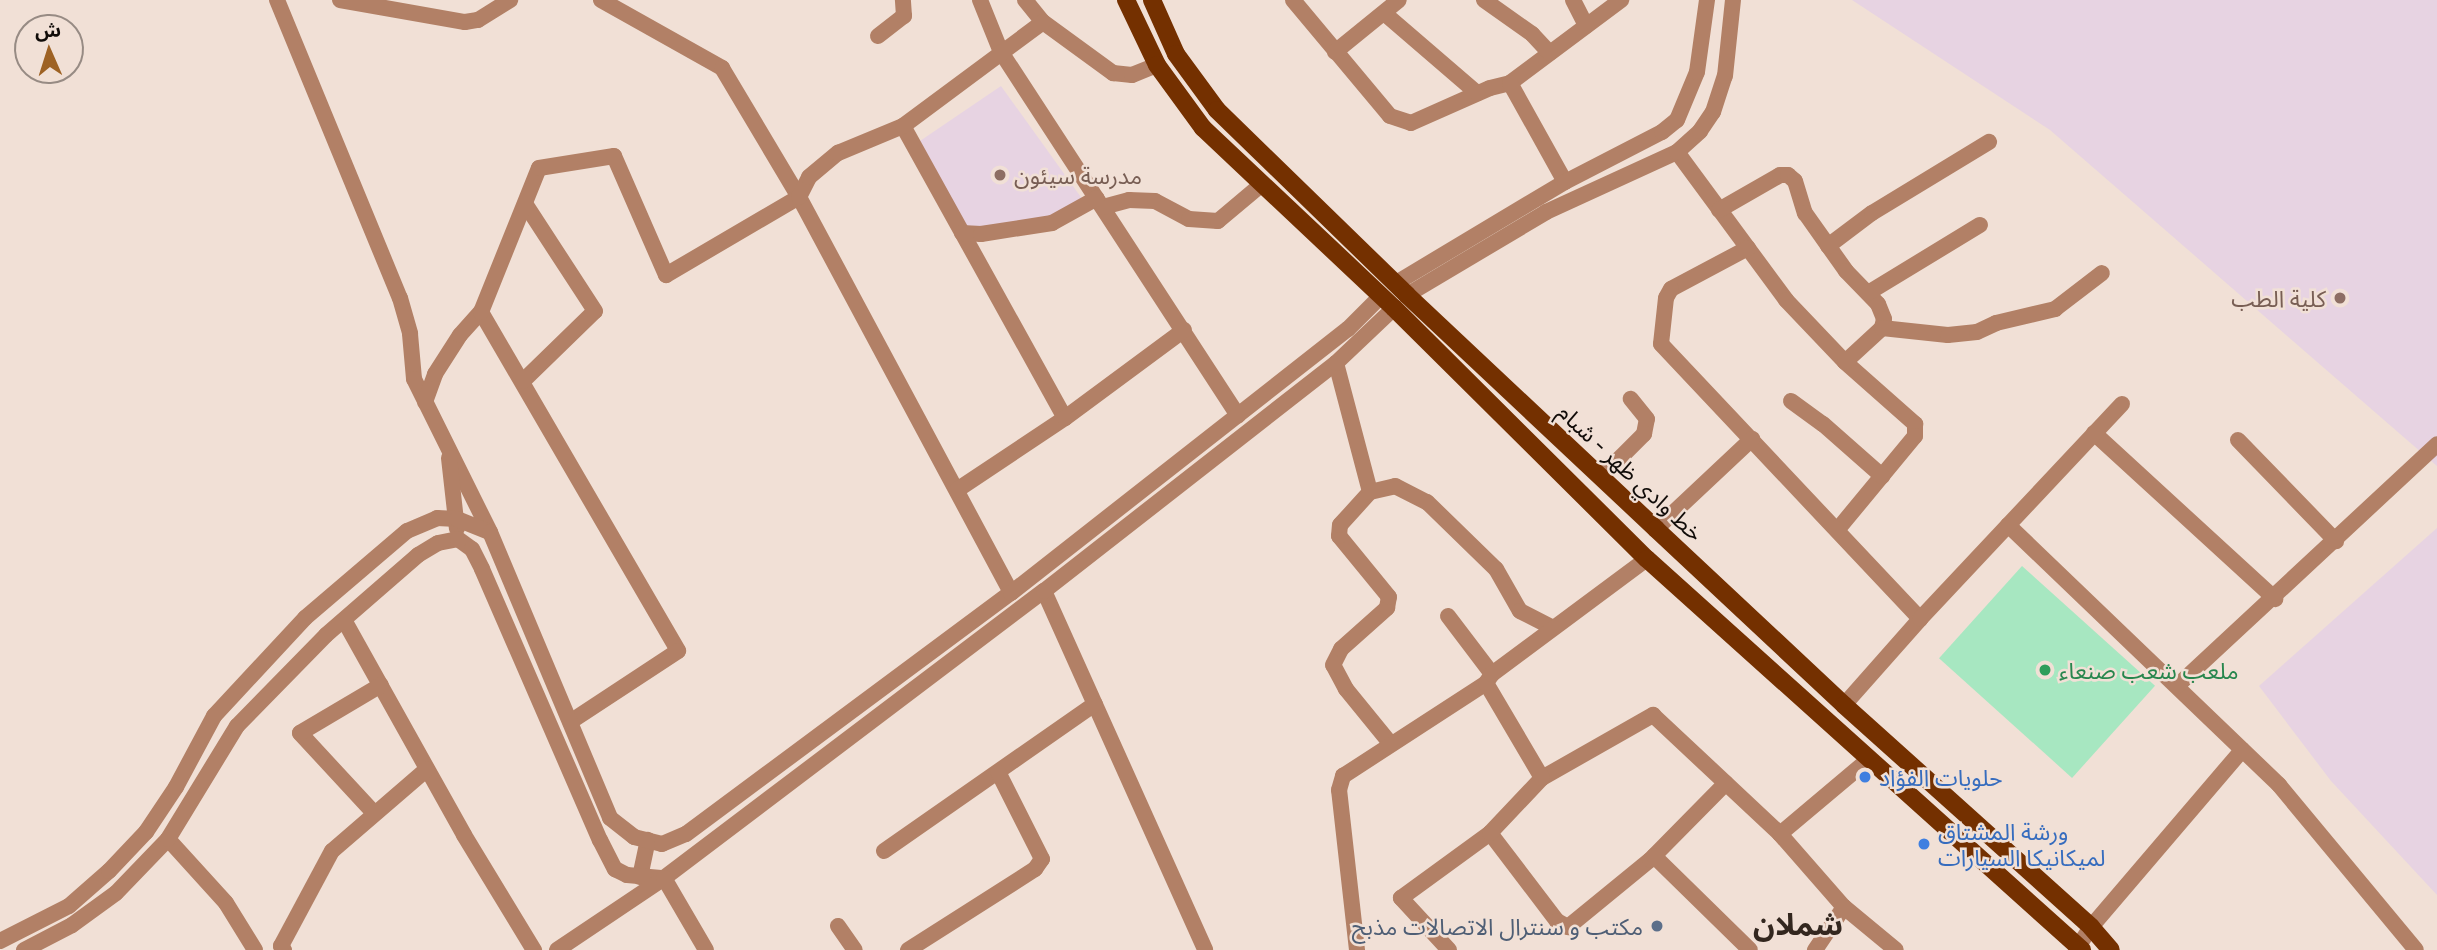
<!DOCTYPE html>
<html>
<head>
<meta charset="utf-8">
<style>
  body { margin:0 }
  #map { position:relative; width:2437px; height:950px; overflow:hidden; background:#f1e0d6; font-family:"Golos Text","Noto Sans Arabic",sans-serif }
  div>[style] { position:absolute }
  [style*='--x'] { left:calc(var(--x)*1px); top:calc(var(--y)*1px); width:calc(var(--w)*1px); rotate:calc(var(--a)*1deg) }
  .education>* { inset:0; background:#e7d3e2 }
  .green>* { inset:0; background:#a7e7c1; transform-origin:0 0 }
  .minor>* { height:16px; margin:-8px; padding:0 8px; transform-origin:8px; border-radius:8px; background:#b28066 }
  .major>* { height:18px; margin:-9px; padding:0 9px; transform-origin:9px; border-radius:9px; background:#743000 }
  .dots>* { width:19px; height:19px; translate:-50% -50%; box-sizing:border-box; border:4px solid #f1e0d6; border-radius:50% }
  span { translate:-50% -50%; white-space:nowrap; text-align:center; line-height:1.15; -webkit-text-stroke:5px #f1e0d6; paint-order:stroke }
  .education-label { font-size:23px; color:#785e54 }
  .left { translate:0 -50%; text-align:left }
  .right { translate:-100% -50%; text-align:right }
  .street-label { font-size:23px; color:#110c09 }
  .leisure-label { font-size:23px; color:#27864d }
  .shop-label { font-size:23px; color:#366cbe }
  .service-label { font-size:23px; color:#4e5e75 }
  .district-label { font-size:30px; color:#33271f; font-weight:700 }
  .north { position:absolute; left:14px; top:14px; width:70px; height:70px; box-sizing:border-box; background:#f1e0d6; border:2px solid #978b84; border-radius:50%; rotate:357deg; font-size:19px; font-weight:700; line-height:28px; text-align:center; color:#110c09 }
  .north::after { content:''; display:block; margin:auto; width:24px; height:32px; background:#9e6224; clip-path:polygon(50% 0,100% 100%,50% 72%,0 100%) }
</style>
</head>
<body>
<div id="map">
  <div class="education">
    <div style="clip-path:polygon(1852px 0,2437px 0,2437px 466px,2050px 130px)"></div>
    <div style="clip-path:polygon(1001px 86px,1088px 207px,1049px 222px,968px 232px,917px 143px)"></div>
    <div style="clip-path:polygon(2437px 528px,2437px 895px,2331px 781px,2259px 686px)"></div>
  </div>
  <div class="green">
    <div style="left:2022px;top:566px;width:179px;height:124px;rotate:42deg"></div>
  </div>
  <div class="minor">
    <div style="--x:277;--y:0;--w:322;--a:67.6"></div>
    <div style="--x:400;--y:298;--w:37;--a:74"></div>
    <div style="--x:410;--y:334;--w:45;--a:84.9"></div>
    <div style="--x:414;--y:379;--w:171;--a:63.6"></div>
    <div style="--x:340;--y:0;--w:127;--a:10"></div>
    <div style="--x:465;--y:22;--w:13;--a:-9"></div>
    <div style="--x:478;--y:20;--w:38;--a:-32"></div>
    <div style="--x:601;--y:0;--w:139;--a:29.3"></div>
    <div style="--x:722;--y:68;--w:150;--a:59.2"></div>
    <div style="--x:799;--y:197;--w:449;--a:61.8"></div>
    <div style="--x:980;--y:0;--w:56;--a:68"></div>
    <div style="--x:1001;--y:52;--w:434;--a:56.9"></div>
    <div style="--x:1025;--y:0;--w:28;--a:51"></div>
    <div style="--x:1043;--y:22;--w:87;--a:36.1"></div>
    <div style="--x:1113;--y:73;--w:19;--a:6"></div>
    <div style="--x:1132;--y:75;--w:27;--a:-22"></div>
    <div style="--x:1293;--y:0;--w:151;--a:50.1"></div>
    <div style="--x:1390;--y:116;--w:22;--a:18"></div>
    <div style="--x:1411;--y:123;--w:86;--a:-23.9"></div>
    <div style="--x:1490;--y:88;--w:21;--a:-14"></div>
    <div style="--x:1510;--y:83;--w:139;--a:-36.8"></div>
    <div style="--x:1484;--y:0;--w:59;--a:35.3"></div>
    <div style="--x:1532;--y:34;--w:26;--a:47"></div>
    <div style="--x:1573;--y:0;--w:29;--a:63"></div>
    <div style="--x:1384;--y:13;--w:123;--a:40.7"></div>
    <div style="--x:878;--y:36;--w:33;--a:-38"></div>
    <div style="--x:904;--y:16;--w:16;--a:-94"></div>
    <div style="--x:1335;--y:52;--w:82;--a:-39.1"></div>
    <div style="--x:1510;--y:83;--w:113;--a:60.9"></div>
    <div style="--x:903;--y:126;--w:334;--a:61"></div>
    <div style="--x:1677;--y:152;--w:184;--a:53.6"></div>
    <div style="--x:1786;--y:300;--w:86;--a:46.4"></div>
    <div style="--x:1845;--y:362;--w:94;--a:41.5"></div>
    <div style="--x:1915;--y:424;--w:12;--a:90"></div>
    <div style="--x:1915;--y:436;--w:121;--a:129.6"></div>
    <div style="--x:1103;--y:207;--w:27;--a:-15"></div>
    <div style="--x:1129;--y:200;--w:26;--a:2"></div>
    <div style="--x:1155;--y:201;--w:38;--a:28"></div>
    <div style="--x:1189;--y:219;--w:29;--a:4"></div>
    <div style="--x:1218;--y:221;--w:57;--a:-40.1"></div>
    <div style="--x:1719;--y:210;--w:70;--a:-29.8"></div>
    <div style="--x:1780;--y:175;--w:8;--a:0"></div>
    <div style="--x:1788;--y:175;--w:9;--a:41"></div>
    <div style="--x:1795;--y:181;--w:34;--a:73"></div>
    <div style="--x:1805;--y:213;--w:71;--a:54.7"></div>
    <div style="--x:1846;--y:271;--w:46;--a:45.9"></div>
    <div style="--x:1878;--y:304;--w:16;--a:68"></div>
    <div style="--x:1884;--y:319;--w:9;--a:103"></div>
    <div style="--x:1882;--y:328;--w:50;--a:137.4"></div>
    <div style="--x:962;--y:233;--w:19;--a:3"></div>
    <div style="--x:981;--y:234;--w:72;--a:-8.8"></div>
    <div style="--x:1052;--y:223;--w:51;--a:-29.1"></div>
    <div style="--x:1828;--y:246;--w:55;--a:-36.9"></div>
    <div style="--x:1872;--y:213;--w:137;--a:-31.3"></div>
    <div style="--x:1748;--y:248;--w:87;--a:152"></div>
    <div style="--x:1671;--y:289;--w:10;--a:119"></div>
    <div style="--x:1666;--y:298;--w:46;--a:96.2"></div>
    <div style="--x:1661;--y:344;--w:378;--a:46.7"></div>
    <div style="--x:1396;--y:283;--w:197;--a:-30.9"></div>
    <div style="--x:1565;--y:182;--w:109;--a:-27.3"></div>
    <div style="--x:1662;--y:132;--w:19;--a:-39"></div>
    <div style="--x:1677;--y:120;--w:52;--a:-67.4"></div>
    <div style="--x:1697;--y:72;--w:73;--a:-82.1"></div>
    <div style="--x:1868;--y:293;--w:131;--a:-31.3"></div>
    <div style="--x:1407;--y:295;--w:162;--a:-30.8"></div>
    <div style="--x:1546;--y:212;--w:144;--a:-24.6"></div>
    <div style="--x:1677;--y:152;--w:31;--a:-42"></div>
    <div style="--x:1700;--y:131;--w:23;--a:-56"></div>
    <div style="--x:1713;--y:112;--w:38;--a:-72"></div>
    <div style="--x:1725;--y:76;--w:76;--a:-84"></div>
    <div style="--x:481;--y:312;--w:392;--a:59.8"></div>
    <div style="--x:678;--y:651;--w:129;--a:146.7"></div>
    <div style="--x:1882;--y:328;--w:66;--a:6.1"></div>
    <div style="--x:1948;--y:335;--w:29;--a:-6"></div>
    <div style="--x:1977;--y:332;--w:21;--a:-25"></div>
    <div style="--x:1996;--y:323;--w:61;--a:-13.3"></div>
    <div style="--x:2055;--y:309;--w:59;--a:-37.5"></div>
    <div style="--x:1336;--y:363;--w:133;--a:75.2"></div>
    <div style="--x:523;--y:381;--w:100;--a:-44.2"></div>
    <div style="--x:595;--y:311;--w:126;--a:-123.1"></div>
    <div style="--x:1791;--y:401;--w:39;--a:36"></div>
    <div style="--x:1823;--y:424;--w:79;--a:41.4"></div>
    <div style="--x:425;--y:402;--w:30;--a:-70"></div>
    <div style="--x:435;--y:374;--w:46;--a:-57.3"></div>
    <div style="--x:460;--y:335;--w:31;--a:-48"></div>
    <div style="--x:481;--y:312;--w:155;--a:-68.1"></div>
    <div style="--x:539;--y:168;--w:76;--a:-9.1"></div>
    <div style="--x:614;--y:156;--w:130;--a:66.4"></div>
    <div style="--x:666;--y:275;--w:154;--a:-30.4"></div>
    <div style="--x:799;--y:197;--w:22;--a:-63"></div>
    <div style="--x:809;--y:177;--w:38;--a:-40"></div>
    <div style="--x:838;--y:153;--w:70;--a:-22.6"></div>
    <div style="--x:903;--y:126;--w:174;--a:-36.6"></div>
    <div style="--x:2094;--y:433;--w:246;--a:42.5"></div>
    <div style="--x:2238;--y:440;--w:141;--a:45.9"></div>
    <div style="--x:449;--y:458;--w:71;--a:83.6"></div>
    <div style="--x:1601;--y:477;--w:61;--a:-45"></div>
    <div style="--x:1644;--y:434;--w:15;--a:-79"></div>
    <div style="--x:1647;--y:419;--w:26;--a:-129"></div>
    <div style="--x:957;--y:490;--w:130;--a:-33.7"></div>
    <div style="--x:1065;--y:418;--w:148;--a:-36.5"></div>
    <div style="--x:2008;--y:525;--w:376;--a:43.8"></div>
    <div style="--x:2279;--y:785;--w:214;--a:50.3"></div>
    <div style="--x:1656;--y:529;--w:132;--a:-43.2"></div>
    <div style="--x:1044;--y:591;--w:393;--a:65.8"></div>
    <div style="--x:1448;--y:616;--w:73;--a:52.8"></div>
    <div style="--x:344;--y:620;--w:246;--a:60.8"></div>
    <div style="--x:464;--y:835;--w:135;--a:58.7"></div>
    <div style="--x:2177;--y:686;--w:355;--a:-42.9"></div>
    <div style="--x:1844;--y:705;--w:115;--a:-48.5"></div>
    <div style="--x:1920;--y:619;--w:295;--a:-46.8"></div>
    <div style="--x:1390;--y:743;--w:70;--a:-129.2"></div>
    <div style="--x:1346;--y:689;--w:27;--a:-118"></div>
    <div style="--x:1333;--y:665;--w:18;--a:-63"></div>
    <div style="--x:1341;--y:649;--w:62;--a:-41.7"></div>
    <div style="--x:1387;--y:608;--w:11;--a:-80"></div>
    <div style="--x:1389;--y:597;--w:79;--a:-129.3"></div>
    <div style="--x:1339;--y:536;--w:11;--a:-85"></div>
    <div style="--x:1340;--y:525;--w:45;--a:-47.7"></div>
    <div style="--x:1370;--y:492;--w:26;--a:-13"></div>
    <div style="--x:1395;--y:486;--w:36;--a:27"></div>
    <div style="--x:1427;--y:502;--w:96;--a:44.2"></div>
    <div style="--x:1496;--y:569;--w:48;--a:60.3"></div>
    <div style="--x:1520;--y:611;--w:37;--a:27"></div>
    <div style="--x:1542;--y:778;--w:128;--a:-29.6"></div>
    <div style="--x:1653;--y:715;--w:174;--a:43.1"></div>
    <div style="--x:1780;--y:834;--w:116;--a:-40.1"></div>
    <div style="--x:374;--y:813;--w:109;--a:-132.8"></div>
    <div style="--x:300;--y:733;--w:94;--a:-30.7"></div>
    <div style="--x:1490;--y:833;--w:111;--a:52.7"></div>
    <div style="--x:1557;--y:921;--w:13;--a:29"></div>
    <div style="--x:1568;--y:927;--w:106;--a:-39.3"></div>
    <div style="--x:1650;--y:860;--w:108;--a:-45.4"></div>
    <div style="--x:1780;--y:834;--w:97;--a:48.8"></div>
    <div style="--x:1844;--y:907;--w:52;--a:124"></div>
    <div style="--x:168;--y:839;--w:86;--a:47.8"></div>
    <div style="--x:226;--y:903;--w:55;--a:58.3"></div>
    <div style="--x:884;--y:851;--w:257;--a:-34.9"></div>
    <div style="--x:1654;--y:856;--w:134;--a:44.4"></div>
    <div style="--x:640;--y:877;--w:38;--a:-78"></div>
    <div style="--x:1844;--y:907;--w:67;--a:39.6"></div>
    <div style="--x:838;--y:926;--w:29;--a:55"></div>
    <div style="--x:0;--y:941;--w:77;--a:-26.9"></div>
    <div style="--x:69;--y:906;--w:53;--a:-41.2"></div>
    <div style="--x:109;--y:871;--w:54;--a:-46.5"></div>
    <div style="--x:146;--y:832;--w:54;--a:-56.3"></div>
    <div style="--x:176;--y:787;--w:81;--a:-61.8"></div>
    <div style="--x:214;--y:716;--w:134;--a:-47.1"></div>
    <div style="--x:305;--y:618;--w:134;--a:-40.5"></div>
    <div style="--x:407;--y:531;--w:33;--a:-23"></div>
    <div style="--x:437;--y:518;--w:20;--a:3"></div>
    <div style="--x:457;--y:519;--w:35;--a:22"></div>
    <div style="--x:490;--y:532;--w:310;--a:67.2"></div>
    <div style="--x:610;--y:818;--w:31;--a:38"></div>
    <div style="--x:634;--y:837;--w:29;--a:14"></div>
    <div style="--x:662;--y:844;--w:26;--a:-23"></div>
    <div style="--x:686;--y:834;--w:405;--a:-36.6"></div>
    <div style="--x:1011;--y:593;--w:428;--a:-38.1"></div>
    <div style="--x:1348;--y:329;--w:47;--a:-45"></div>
    <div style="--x:24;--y:950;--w:54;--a:-27.5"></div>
    <div style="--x:72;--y:925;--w:54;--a:-36"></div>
    <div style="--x:116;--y:893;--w:75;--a:-46.1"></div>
    <div style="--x:168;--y:839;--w:132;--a:-58.6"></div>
    <div style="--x:237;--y:726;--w:127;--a:-45.6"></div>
    <div style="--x:326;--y:635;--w:122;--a:-41"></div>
    <div style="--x:418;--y:555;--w:23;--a:-31"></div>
    <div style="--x:438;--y:543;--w:20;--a:-11"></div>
    <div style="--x:458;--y:539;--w:17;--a:36"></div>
    <div style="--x:472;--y:549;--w:22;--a:63"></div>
    <div style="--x:482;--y:569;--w:296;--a:66.5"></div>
    <div style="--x:600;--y:840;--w:33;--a:63"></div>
    <div style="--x:615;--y:869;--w:13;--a:27"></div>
    <div style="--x:627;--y:875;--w:37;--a:5"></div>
    <div style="--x:664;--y:878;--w:476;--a:-37.1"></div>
    <div style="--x:1044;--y:591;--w:370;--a:-38"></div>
    <div style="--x:1336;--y:363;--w:80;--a:-43.5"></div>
    <div style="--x:284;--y:950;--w:5;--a:-127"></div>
    <div style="--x:281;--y:946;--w:108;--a:-61.8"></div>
    <div style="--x:332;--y:851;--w:125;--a:-40.8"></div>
    <div style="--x:557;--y:950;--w:129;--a:-33.9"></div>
    <div style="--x:664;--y:878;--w:83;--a:59.7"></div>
    <div style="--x:908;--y:950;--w:151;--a:-32.5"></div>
    <div style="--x:1035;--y:869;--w:12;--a:-55"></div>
    <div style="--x:1042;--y:859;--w:97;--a:-116.8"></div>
    <div style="--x:1357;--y:950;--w:161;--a:-96.4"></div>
    <div style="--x:1339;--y:790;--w:15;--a:-74"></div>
    <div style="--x:1343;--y:776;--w:171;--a:-33"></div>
    <div style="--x:1449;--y:950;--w:71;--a:-132.7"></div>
    <div style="--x:1401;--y:898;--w:110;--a:-36.1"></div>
    <div style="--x:1490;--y:833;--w:76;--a:-46.6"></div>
    <div style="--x:1542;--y:778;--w:110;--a:-120.5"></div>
    <div style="--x:1486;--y:683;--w:11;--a:-56"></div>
    <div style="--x:1492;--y:674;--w:193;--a:-36.6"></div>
    <div style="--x:2076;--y:950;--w:27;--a:-57"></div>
    <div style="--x:2091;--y:927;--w:233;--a:-49.5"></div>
  </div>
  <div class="major">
    <div style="--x:1126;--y:0;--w:72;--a:64.5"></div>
    <div style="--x:1157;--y:65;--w:78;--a:53.9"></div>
    <div style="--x:1203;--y:128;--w:262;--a:43.3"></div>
    <div style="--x:1394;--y:308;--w:356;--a:44.8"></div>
    <div style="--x:1647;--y:559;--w:585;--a:41.95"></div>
    <div style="--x:1152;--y:0;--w:59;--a:66"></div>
    <div style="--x:1176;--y:54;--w:69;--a:53.8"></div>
    <div style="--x:1217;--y:110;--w:265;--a:44.2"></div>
    <div style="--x:1407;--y:295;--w:342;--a:43.2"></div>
    <div style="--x:1656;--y:529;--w:258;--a:43.1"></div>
    <div style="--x:1844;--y:705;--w:332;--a:41.9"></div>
    <div style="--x:2091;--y:927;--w:30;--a:49"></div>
  </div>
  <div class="dots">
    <div style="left:1000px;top:175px;background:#8d6e63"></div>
    <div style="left:2340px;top:298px;background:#8d6e63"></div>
    <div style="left:2045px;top:670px;background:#2e9e5b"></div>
    <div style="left:1865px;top:777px;background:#3f7fe0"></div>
    <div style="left:1924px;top:844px;background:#3f7fe0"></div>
    <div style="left:1657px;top:926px;background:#5c6f8a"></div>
  </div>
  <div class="education-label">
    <span class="left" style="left:1014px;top:175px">مدرسة سيئون</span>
    <span class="right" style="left:2326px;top:298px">كلية الطب</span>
  </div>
  <div class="street-label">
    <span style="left:1631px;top:472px;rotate:43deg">خط وادي ظهر - شبام</span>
  </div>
  <div class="leisure-label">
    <span class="left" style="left:2059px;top:670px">ملعب شعب صنعاء</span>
  </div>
  <div class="shop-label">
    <span class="left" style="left:1879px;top:777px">حلويات الفؤاد</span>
    <span class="left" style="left:1938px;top:844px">ورشة المشتاق<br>لميكانيكا السيارات</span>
  </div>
  <div class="service-label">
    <span class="right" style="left:1643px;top:926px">مكتب و سنترال الاتصالات مذبح</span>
  </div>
  <div class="district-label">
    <span style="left:1798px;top:924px">شملان</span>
  </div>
  <div class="north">ش</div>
</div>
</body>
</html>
